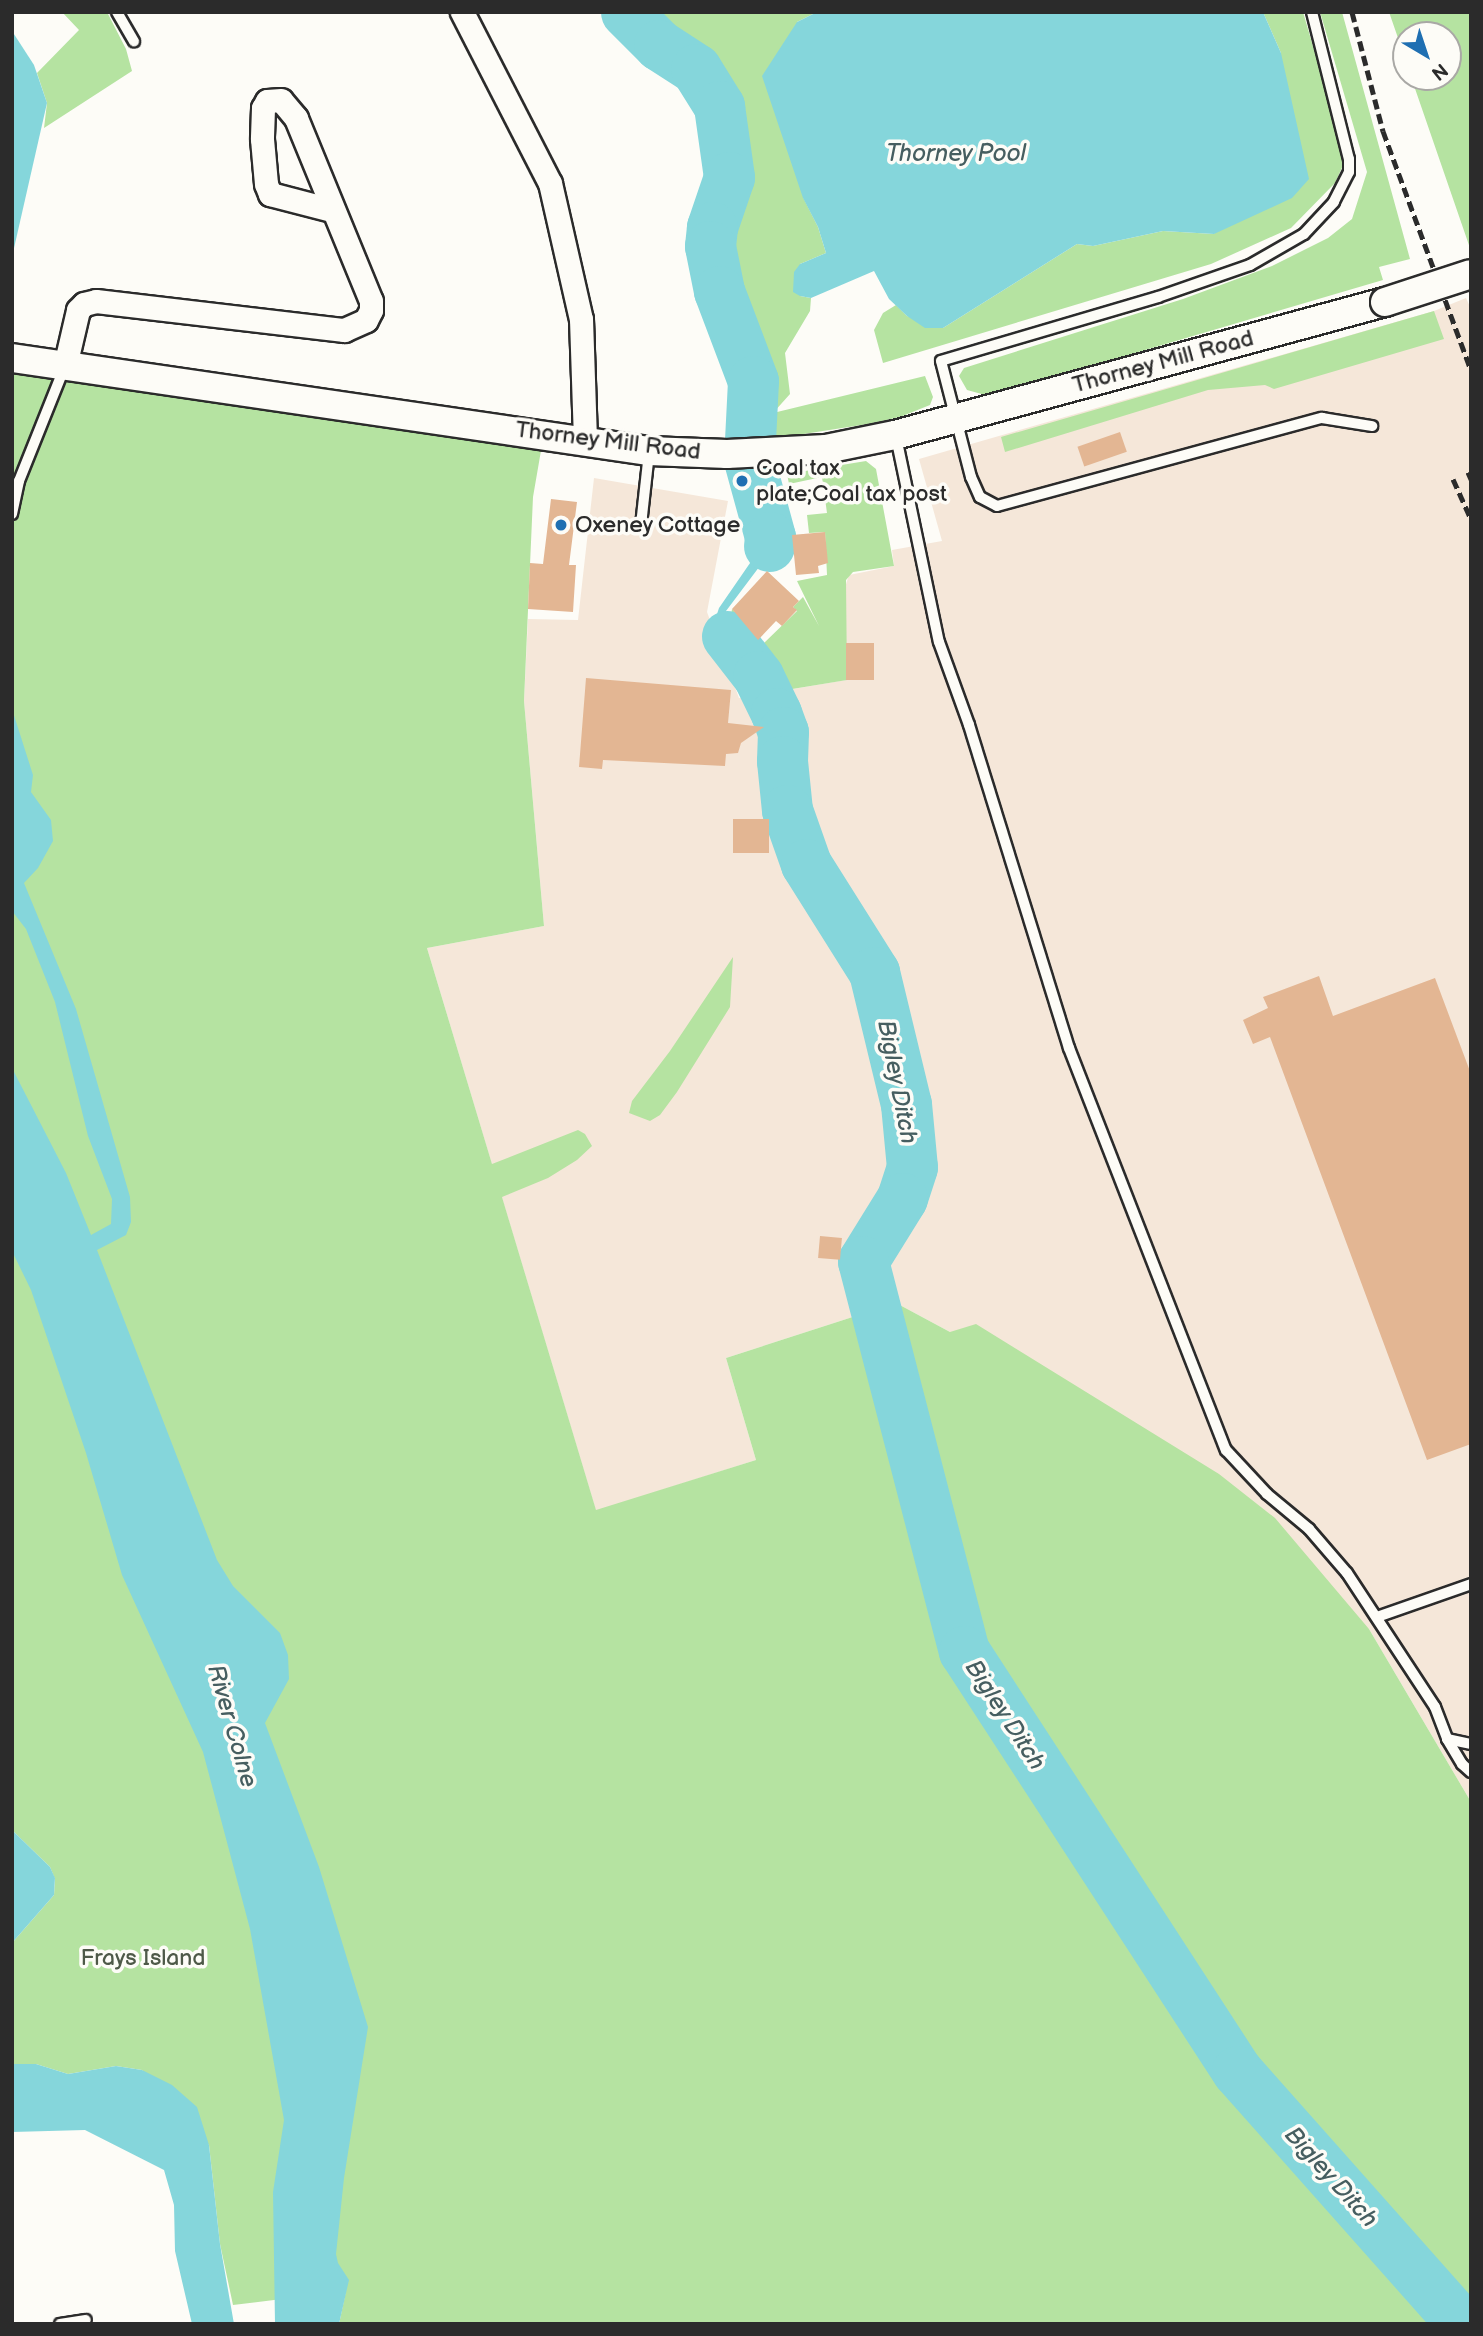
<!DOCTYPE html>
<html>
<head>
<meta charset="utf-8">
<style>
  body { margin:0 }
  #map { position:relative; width:1483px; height:2336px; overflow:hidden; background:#fdfcf7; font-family:"Balsamiq Sans",sans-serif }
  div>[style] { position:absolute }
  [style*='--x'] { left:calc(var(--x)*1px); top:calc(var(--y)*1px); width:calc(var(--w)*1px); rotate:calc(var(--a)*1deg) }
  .built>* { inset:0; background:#f5e7d9 }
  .green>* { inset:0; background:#b5e3a1 }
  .water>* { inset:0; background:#85d6db }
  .river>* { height:51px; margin:-25.5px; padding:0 25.5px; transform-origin:25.5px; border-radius:25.5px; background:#85d6db }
  .building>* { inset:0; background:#e3b693; transform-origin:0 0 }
  .roads { filter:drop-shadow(2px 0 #2b2b2b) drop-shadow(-2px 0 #2b2b2b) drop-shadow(0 2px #2b2b2b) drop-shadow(0 -2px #2b2b2b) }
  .service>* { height:10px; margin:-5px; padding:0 5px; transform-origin:5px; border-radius:5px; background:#fdfcf7 }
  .minor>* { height:23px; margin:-11.5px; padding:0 11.5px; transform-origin:11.5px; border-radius:11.5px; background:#fdfcf7 }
  .tertiary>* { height:28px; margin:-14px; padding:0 14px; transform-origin:14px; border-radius:14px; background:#fdfcf7 }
  .rail>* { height:5px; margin-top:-2.5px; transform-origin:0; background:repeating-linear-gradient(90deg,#2b2b2b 0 10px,transparent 0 15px) }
  .bridges { filter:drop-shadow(2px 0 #2b2b2b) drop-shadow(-2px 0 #2b2b2b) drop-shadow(0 2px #2b2b2b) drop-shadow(0 -2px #2b2b2b) }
  .tertiary-bridge>* { height:28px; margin:-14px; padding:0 14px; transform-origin:14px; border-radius:14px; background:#fdfcf7 }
  .dots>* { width:19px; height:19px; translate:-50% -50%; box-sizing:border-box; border:4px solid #fdfcf7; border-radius:50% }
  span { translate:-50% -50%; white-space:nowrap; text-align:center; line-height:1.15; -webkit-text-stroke:7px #fdfcf7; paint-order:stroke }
  .street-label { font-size:23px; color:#2b2b2b }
  .poi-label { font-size:23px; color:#2b2b2b }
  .left { translate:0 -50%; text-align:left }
  .park-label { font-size:23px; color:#4e5948 }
  .water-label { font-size:24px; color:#465e60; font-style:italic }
  .frame { position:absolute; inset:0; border:14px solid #2b2b2b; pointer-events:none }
  .north { position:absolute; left:1392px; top:21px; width:70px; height:70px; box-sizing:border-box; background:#fdfcf7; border:2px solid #a9a8a5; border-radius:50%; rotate:141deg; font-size:19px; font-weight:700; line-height:28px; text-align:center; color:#2b2b2b }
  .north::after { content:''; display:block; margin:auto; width:24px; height:32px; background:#1f6fb2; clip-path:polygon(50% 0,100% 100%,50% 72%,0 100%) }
</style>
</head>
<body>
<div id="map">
  <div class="built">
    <div style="clip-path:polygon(1466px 298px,1471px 309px,1471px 1802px,1369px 1629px,950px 1332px,896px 1303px,726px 1358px,756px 1460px,596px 1511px,427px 948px,544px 926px,524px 701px,528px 619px,578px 620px,594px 478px,728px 501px,707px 612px,739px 698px,846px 680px,844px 590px,849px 575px,894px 566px,892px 550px,942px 541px,919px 459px,1434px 311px)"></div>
  </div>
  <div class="green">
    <div style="clip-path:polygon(62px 12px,107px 12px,126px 49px,132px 71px,44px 128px,47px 103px,37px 73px,79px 30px)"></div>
    <div style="clip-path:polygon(637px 12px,817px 12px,797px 22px,803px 197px,818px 227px,826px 253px,800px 264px,800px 296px,811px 298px,810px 311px,785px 353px,790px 394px,773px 413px,925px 376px,933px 397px,930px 405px,900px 417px,868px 424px,797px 435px,757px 437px,761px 374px,743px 341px,724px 290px,718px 249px,719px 224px,733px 188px,735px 161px,714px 130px,709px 102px,685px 61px,663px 46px,667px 39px)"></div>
    <div style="clip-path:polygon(1263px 12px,1303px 12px,1346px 159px,1335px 183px,1291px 228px,1211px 264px,883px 363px,874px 330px,883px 313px,896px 305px,907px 316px,943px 328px,1077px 244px,1093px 246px,1163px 231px,1214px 234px,1281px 53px)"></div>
    <div style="clip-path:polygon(1320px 12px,1342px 12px,1410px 259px,1379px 267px,1383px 280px,989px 396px,967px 390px,959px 376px,964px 368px,1183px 299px,1272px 266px,1328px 238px,1352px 219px,1367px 172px)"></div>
    <div style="clip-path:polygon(1389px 12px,1471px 12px,1471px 251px,1411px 77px,1448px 77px,1448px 35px,1406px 35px,1406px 61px)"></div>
    <div style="clip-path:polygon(1434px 311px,1444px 339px,1274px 389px,1265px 385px,1208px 390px,1005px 452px,1001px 437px)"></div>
    <div style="clip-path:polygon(12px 360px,543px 439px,533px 497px,524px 701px,544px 926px,427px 948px,492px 1164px,578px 1130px,585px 1134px,592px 1146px,577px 1160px,548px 1178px,502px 1197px,596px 1510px,756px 1460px,726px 1358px,896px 1303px,950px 1332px,976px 1324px,1219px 1474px,1275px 1518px,1369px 1629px,1471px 1802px,1471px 2324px,339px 2324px,346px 2291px,233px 2305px,220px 2244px,209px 2145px,142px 2070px,116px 2066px,68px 2074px,36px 2064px,12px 2064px,12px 1943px,54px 1895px,55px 1879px,50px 1867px,12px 1830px,12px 523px,22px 482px,12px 513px)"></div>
    <div style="clip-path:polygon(866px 461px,876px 469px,894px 566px,853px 572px,846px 580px,847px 680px,774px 692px,770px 674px,754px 654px,746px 651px,729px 628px,732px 609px,746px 622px,743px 626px,763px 644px,797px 611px,793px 607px,803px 597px,819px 626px,797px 581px,827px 575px,825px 532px,809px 533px,807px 515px,827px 513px,822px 477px,789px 484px,787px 474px)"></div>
    <div style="clip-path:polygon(733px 957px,730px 1007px,677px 1092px,660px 1115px,650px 1121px,629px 1113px,632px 1101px,670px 1051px)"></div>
  </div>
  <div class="water">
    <div style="clip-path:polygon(817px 12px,1263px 12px,1281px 53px,1309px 179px,1292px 198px,1214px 234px,1163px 231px,1093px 246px,1077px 244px,943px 328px,925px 328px,907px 316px,889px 299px,874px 271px,811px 298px,800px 296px,793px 292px,794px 272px,800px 264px,826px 253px,818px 227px,803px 198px,762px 76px,797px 22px)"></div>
    <div style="clip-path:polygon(12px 31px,34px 65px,47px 103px,12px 257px)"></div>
    <div style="clip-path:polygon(765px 477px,772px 550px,726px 611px,726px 621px,746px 651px,760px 658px,770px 674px,774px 692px,761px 694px,715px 620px,719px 608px,759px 550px,763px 534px,747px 478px)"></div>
    <div style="clip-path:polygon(12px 709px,33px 775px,31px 792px,51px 820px,53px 841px,38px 868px,24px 883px,76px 1009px,130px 1197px,131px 1222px,126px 1235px,97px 1250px,217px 1560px,233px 1586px,280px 1633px,288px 1655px,289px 1679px,265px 1723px,319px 1867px,368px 2027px,344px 2178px,336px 2254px,338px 2263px,349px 2280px,339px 2324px,275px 2324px,273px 2192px,284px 2120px,250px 1929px,203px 1752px,122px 1575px,86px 1453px,31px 1290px,12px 1251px,12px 1068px,66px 1173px,91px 1235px,111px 1224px,112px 1199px,88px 1136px,55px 1002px,26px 929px,12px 911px)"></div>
    <div style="clip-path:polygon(12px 1830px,50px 1867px,55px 1878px,54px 1895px,12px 1943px)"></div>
    <div style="clip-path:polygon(12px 2064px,36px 2064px,68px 2074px,116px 2066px,142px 2070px,172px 2085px,197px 2107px,209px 2145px,220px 2244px,234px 2324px,192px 2324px,175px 2251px,174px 2205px,164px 2170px,85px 2130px,12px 2132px)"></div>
  </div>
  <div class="river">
    <div style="--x:626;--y:12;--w:47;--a:45"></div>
    <div style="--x:659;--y:45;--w:44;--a:33"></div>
    <div style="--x:696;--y:69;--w:44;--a:58.1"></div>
    <div style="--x:719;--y:106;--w:72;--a:82"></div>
    <div style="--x:729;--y:177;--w:53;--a:108.8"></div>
    <div style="--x:712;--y:227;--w:19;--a:96"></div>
    <div style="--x:710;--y:246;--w:46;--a:78.7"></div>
    <div style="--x:719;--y:291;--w:96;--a:69.3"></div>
    <div style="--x:753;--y:381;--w:79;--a:92.9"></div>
    <div style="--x:749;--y:460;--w:80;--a:74.7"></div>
    <div style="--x:770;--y:537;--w:9;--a:96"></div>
    <div style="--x:727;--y:636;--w:51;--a:52.2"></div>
    <div style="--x:758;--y:676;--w:41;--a:64.1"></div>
    <div style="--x:776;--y:713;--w:20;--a:70"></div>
    <div style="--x:783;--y:732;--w:29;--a:92"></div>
    <div style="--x:782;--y:761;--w:49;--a:84.2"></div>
    <div style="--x:787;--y:810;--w:57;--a:70.6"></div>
    <div style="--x:806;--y:864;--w:128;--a:57.8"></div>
    <div style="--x:874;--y:972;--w:136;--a:76.4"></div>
    <div style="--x:906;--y:1104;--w:63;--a:84.6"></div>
    <div style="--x:912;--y:1167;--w:33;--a:108"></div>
    <div style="--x:902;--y:1198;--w:74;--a:121.8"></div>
    <div style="--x:863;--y:1261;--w:403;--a:75.5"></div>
    <div style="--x:964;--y:1651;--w:501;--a:56.98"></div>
    <div style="--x:1237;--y:2071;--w:339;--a:48.4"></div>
  </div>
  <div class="building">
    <div style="left:1120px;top:432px;width:21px;height:45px;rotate:71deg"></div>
    <div style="clip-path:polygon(551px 499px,577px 502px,569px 565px,576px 565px,573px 612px,528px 609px,530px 563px,543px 564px)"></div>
    <div style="clip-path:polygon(825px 532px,828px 563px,818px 566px,819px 573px,796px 575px,792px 535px)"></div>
    <div style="clip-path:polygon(767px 571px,799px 601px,793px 607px,797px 610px,782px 626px,776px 621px,758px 640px,732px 609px)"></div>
    <div style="left:846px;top:643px;width:28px;height:37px"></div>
    <div style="clip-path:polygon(586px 678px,731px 690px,728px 723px,764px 727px,741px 743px,738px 753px,726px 754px,725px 766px,603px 760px,602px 769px,579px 767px)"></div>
    <div style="left:733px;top:819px;width:36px;height:34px"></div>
    <div style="clip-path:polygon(1319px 976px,1333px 1016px,1435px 978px,1471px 1074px,1471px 1444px,1427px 1460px,1270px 1037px,1253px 1044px,1243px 1020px,1268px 1008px,1263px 997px)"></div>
    <div style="left:820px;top:1236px;width:22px;height:22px;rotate:5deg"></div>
  </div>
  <div class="roads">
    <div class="service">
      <div style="--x:117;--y:12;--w:34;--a:60"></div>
      <div style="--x:1312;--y:12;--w:152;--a:75.9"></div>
      <div style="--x:1349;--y:159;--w:13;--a:90"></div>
      <div style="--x:1349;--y:172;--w:34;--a:117"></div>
      <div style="--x:1334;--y:202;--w:44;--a:133.2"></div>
      <div style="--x:1304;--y:234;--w:62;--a:150.1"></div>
      <div style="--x:1250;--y:265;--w:97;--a:160.8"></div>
      <div style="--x:1158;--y:297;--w:226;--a:163.6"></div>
      <div style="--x:941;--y:361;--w:120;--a:75.5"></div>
      <div style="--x:971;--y:477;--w:22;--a:66"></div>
      <div style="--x:980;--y:497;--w:19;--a:28"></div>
      <div style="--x:997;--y:506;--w:337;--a:-15.2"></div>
      <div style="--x:1322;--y:418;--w:51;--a:9.1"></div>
      <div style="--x:896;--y:437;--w:209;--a:78.2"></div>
      <div style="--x:939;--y:642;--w:88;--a:70.1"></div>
      <div style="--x:969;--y:725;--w:338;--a:72.8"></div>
      <div style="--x:1069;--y:1048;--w:432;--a:68.7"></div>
      <div style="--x:1226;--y:1450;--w:60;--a:47"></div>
      <div style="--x:1267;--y:1494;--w:55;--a:39.8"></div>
      <div style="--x:1309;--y:1529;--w:58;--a:49.2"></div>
      <div style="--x:1347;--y:1573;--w:160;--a:56.7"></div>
      <div style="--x:1435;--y:1707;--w:34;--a:69"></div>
      <div style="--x:1447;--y:1739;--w:25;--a:12"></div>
      <div style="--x:12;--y:514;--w:34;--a:-78"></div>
      <div style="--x:19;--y:481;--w:124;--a:-68.2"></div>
      <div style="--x:641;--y:525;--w:72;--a:-83.7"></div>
      <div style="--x:1377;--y:1617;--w:100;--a:-19.3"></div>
      <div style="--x:1447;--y:1739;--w:29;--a:59"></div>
      <div style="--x:1462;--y:1764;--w:12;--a:42"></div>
      <div style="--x:60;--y:2324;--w:26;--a:-9"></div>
    </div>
    <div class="minor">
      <div style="--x:462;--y:12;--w:192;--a:62.8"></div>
      <div style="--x:550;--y:183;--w:139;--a:77.2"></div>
      <div style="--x:581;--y:319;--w:122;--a:88.1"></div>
      <div style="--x:65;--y:366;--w:57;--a:-76.9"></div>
      <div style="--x:78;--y:310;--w:8;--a:-45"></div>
      <div style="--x:84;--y:304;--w:12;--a:-14"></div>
      <div style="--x:96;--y:301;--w:250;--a:6.7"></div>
      <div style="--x:344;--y:330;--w:24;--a:-24"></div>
      <div style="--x:366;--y:320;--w:11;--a:-63"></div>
      <div style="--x:371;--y:310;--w:9;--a:-90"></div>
      <div style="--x:371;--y:301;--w:198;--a:-112.3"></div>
      <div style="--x:296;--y:118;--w:23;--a:-130"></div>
      <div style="--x:281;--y:100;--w:14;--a:176"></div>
      <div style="--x:267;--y:101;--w:8;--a:120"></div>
      <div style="--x:263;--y:108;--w:31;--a:92"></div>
      <div style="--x:262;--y:139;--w:45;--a:84.9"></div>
      <div style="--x:266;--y:184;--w:11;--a:68"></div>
      <div style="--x:270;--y:194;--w:64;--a:14.5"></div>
    </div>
    <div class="tertiary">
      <div style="--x:12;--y:358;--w:644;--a:8.31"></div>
      <div style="--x:649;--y:451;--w:78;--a:2.2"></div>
      <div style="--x:727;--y:454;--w:99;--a:-2.9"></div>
      <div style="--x:826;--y:449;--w:70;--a:-11.5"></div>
      <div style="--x:895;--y:435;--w:508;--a:-15.19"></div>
    </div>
  </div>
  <div class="rail">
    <div style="--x:1352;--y:12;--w:123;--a:75.4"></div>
    <div style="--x:1383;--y:131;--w:255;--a:69.8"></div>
    <div style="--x:1468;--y:472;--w:8;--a:67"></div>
    <div style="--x:1453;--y:479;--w:44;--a:65.8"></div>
  </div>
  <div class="bridges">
    <div class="tertiary-bridge">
      <div style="--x:1385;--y:302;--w:90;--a:-18"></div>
    </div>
  </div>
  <div class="dots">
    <div style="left:742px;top:481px;background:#1f6fb2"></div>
    <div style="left:561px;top:525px;background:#1f6fb2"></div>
  </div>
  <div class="street-label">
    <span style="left:1163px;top:362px;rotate:-15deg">Thorney Mill Road</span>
    <span style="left:608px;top:441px;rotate:7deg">Thorney Mill Road</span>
  </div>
  <div class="poi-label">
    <span class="left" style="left:756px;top:481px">Coal tax<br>plate;Coal tax post</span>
    <span class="left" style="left:575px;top:525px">Oxeney Cottage</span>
  </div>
  <div class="park-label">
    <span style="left:143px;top:1958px">Frays Island</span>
  </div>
  <div class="water-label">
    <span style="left:956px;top:154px">Thorney Pool</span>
    <span style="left:897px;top:1082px;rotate:79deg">Bigley Ditch</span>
    <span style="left:1005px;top:1715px;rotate:57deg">Bigley Ditch</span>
    <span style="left:232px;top:1726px;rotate:74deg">River Colne</span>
    <span style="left:1331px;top:2177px;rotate:48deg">Bigley Ditch</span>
  </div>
  <div class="frame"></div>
  <div class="north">N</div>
</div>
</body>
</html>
